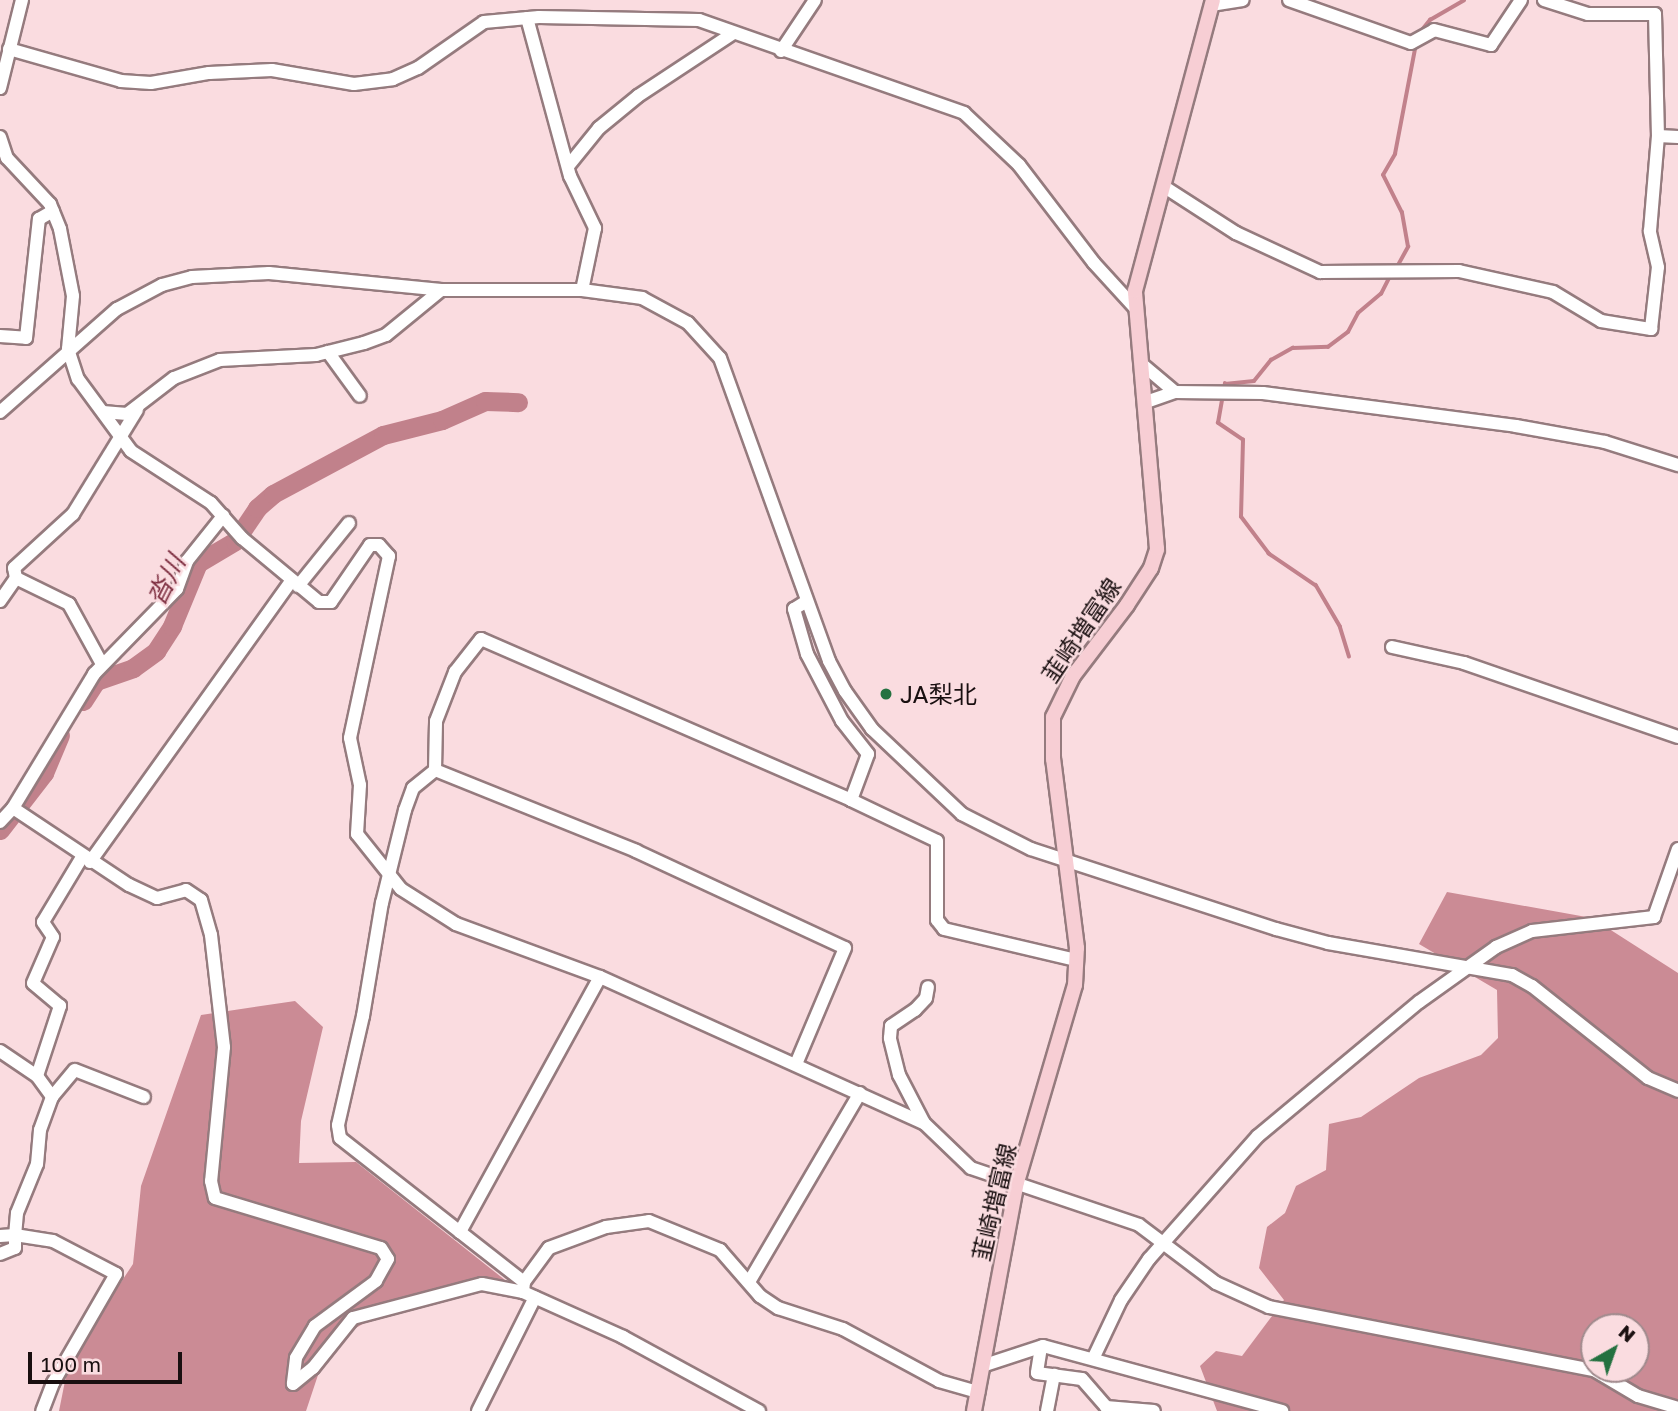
<!DOCTYPE html>
<html>
<head>
<meta charset="utf-8">
<style>
  body { margin:0 }
  #map { position:relative; width:1678px; height:1411px; overflow:hidden; background:#fadce0; font-family:"Golos Text","Noto Sans JP",sans-serif }
  div>[style] { position:absolute }
  [style*='--x'] { left:calc(var(--x)*1px); top:calc(var(--y)*1px); width:calc(var(--w)*1px); rotate:calc(var(--a)*1deg) }
  .forest>* { inset:0; background:#cb8b95 }
  .stream>* { height:3.5px; margin:-1.75px; padding:0 1.75px; transform-origin:1.75px; border-radius:1.75px; background:#c1818b }
  .river>* { height:19px; margin:-9.5px; padding:0 9.5px; transform-origin:9.5px; border-radius:9.5px; background:#c1818b }
  .roads { filter:drop-shadow(2px 0 #957b7e) drop-shadow(-2px 0 #957b7e) drop-shadow(0 2px #957b7e) drop-shadow(0 -2px #957b7e) }
  .minor>* { height:12px; margin:-6px; padding:0 6px; transform-origin:6px; border-radius:6px; background:#fff }
  .major>* { height:14px; margin:-7px; padding:0 7px; transform-origin:7px; border-radius:7px; background:#f7ced4 }
  .dots>* { width:19px; height:19px; translate:-50% -50%; box-sizing:border-box; border:4px solid #fadce0; border-radius:50% }
  span { translate:-50% -50%; white-space:nowrap; text-align:center; line-height:1.15; -webkit-text-stroke:5px #fadce0; paint-order:stroke }
  .street-label { font-size:24px; color:#190f10 }
  .poi-label { font-size:24px; color:#190f10 }
  .left { translate:0 -50%; text-align:left }
  .water-label { font-size:26px; color:#7f3042; font-style:italic }
  .north { position:absolute; left:1580px; top:1313px; width:70px; height:70px; box-sizing:border-box; background:#fadce0; border:2px solid #a08a8d; border-radius:50%; rotate:40deg; font-size:19px; font-weight:700; line-height:28px; text-align:center; color:#190f10 }
  .north::after { content:''; display:block; margin:auto; width:24px; height:32px; background:#247140; clip-path:polygon(50% 0,100% 100%,50% 72%,0 100%) }
  .scale { position:absolute; left:28px; top:1352px; width:154px; height:32px; box-sizing:border-box; border:4px solid #190f10; border-top:0; padding-left:9px; font-size:21px; line-height:24px; white-space:nowrap; color:#190f10; -webkit-text-stroke:5px #fadce0; paint-order:stroke }
</style>
</head>
<body>
<div id="map">
  <div class="forest">
    <div style="clip-path:polygon(evenodd,1447px 892px,1592px 918px,1678px 973px,1678px 1411px,1217px 1411px,1200px 1366px,1216px 1351px,1242px 1356px,1284px 1300px,1259px 1268px,1267px 1227px,1285px 1213px,1296px 1186px,1326px 1170px,1329px 1124px,1361px 1117px,1419px 1078px,1481px 1055px,1498px 1038px,1497px 990px,1419px 944px,1447px 892px,1594px 1327px,1636px 1327px,1636px 1369px,1594px 1369px,1594px 1327px)"></div>
    <div style="clip-path:polygon(295px 1001px,323px 1027px,301px 1121px,299px 1163px,356px 1162px,505px 1280px,416px 1293px,342px 1336px,323px 1360px,306px 1411px,59px 1411px,69px 1361px,133px 1264px,141px 1186px,201px 1015px)"></div>
  </div>
  <div class="stream">
    <div style="--x:1417;--y:36;--w:21;--a:-51"></div>
    <div style="--x:1430;--y:20;--w:39;--a:-30"></div>
    <div style="--x:1397;--y:267;--w:23;--a:-61"></div>
    <div style="--x:1408;--y:247;--w:35;--a:-100"></div>
    <div style="--x:1402;--y:213;--w:42;--a:-116.6"></div>
    <div style="--x:1383;--y:175;--w:24;--a:-60"></div>
    <div style="--x:1395;--y:154;--w:112;--a:-79.2"></div>
    <div style="--x:1349;--y:657;--w:31;--a:-107"></div>
    <div style="--x:1340;--y:627;--w:48;--a:-120.3"></div>
    <div style="--x:1316;--y:586;--w:57;--a:-145.8"></div>
    <div style="--x:1269;--y:554;--w:46;--a:-127.1"></div>
    <div style="--x:1241;--y:517;--w:77;--a:-88.5"></div>
    <div style="--x:1243;--y:440;--w:30;--a:-146"></div>
    <div style="--x:1218;--y:423;--w:40;--a:-80"></div>
    <div style="--x:1225;--y:384;--w:29;--a:-6"></div>
    <div style="--x:1254;--y:381;--w:27;--a:-51"></div>
    <div style="--x:1271;--y:360;--w:25;--a:-29"></div>
    <div style="--x:1293;--y:348;--w:35;--a:-2"></div>
    <div style="--x:1328;--y:347;--w:25;--a:-37"></div>
    <div style="--x:1348;--y:332;--w:21;--a:-62"></div>
    <div style="--x:1358;--y:313;--w:30;--a:-40"></div>
    <div style="--x:1381;--y:294;--w:20;--a:-63"></div>
  </div>
  <div class="river">
    <div style="--x:83;--y:701;--w:24;--a:-57"></div>
    <div style="--x:96;--y:681;--w:39;--a:-19"></div>
    <div style="--x:133;--y:668;--w:29;--a:-36"></div>
    <div style="--x:156;--y:651;--w:30;--a:-57"></div>
    <div style="--x:172;--y:626;--w:68;--a:-67.6"></div>
    <div style="--x:198;--y:563;--w:43;--a:-30.7"></div>
    <div style="--x:235;--y:541;--w:40;--a:-56"></div>
    <div style="--x:257;--y:508;--w:21;--a:-41"></div>
    <div style="--x:273;--y:494;--w:125;--a:-28.2"></div>
    <div style="--x:383;--y:435;--w:61;--a:-14.3"></div>
    <div style="--x:442;--y:420;--w:47;--a:-23.8"></div>
    <div style="--x:485;--y:401;--w:33;--a:2"></div>
    <div style="--x:0;--y:830;--w:72;--a:-52.3"></div>
    <div style="--x:44;--y:773;--w:41;--a:-67.2"></div>
  </div>
  <div class="roads">
    <div class="minor">
      <div style="--x:1289;--y:0;--w:129;--a:19.4"></div>
      <div style="--x:1411;--y:43;--w:26;--a:-29"></div>
      <div style="--x:1434;--y:30;--w:59;--a:14.7"></div>
      <div style="--x:1491;--y:45;--w:54;--a:-56.3"></div>
      <div style="--x:1544;--y:0;--w:46;--a:17.7"></div>
      <div style="--x:1588;--y:14;--w:67;--a:0"></div>
      <div style="--x:1655;--y:14;--w:122;--a:88.6"></div>
      <div style="--x:1658;--y:136;--w:20;--a:3"></div>
      <div style="--x:1211;--y:5;--w:32;--a:-9"></div>
      <div style="--x:527;--y:18;--w:164;--a:74.8"></div>
      <div style="--x:570;--y:176;--w:58;--a:64.3"></div>
      <div style="--x:595;--y:228;--w:63;--a:101.8"></div>
      <div style="--x:9;--y:49;--w:116;--a:15.9"></div>
      <div style="--x:121;--y:81;--w:30;--a:4"></div>
      <div style="--x:151;--y:83;--w:59;--a:-9.8"></div>
      <div style="--x:209;--y:73;--w:63;--a:-2.7"></div>
      <div style="--x:272;--y:70;--w:83;--a:9.7"></div>
      <div style="--x:354;--y:84;--w:39;--a:-7"></div>
      <div style="--x:393;--y:79;--w:27;--a:-24"></div>
      <div style="--x:418;--y:68;--w:80;--a:-34.9"></div>
      <div style="--x:484;--y:22;--w:55;--a:-5.2"></div>
      <div style="--x:539;--y:17;--w:160;--a:1.1"></div>
      <div style="--x:699;--y:20;--w:281;--a:19.3"></div>
      <div style="--x:964;--y:113;--w:76;--a:43.4"></div>
      <div style="--x:1019;--y:165;--w:123;--a:52.6"></div>
      <div style="--x:1094;--y:263;--w:62;--a:47.6"></div>
      <div style="--x:781;--y:51;--w:61;--a:-56.3"></div>
      <div style="--x:0;--y:88;--w:91;--a:-76"></div>
      <div style="--x:0;--y:137;--w:22;--a:72"></div>
      <div style="--x:7;--y:158;--w:63;--a:46.9"></div>
      <div style="--x:50;--y:204;--w:27;--a:68"></div>
      <div style="--x:60;--y:229;--w:68;--a:79"></div>
      <div style="--x:73;--y:296;--w:53;--a:95.4"></div>
      <div style="--x:68;--y:349;--w:32;--a:72"></div>
      <div style="--x:78;--y:379;--w:89;--a:53.6"></div>
      <div style="--x:131;--y:451;--w:95;--a:33"></div>
      <div style="--x:211;--y:503;--w:47;--a:48.5"></div>
      <div style="--x:242;--y:538;--w:100;--a:39.7"></div>
      <div style="--x:319;--y:602;--w:12;--a:0"></div>
      <div style="--x:331;--y:602;--w:69;--a:-55.6"></div>
      <div style="--x:370;--y:545;--w:9;--a:0"></div>
      <div style="--x:379;--y:545;--w:15;--a:48"></div>
      <div style="--x:389;--y:556;--w:186;--a:102.1"></div>
      <div style="--x:350;--y:738;--w:48;--a:78"></div>
      <div style="--x:360;--y:785;--w:49;--a:93.5"></div>
      <div style="--x:357;--y:834;--w:70;--a:51.3"></div>
      <div style="--x:401;--y:889;--w:65;--a:32.5"></div>
      <div style="--x:456;--y:924;--w:153;--a:20.2"></div>
      <div style="--x:600;--y:977;--w:355;--a:24.3"></div>
      <div style="--x:924;--y:1123;--w:65;--a:43.8"></div>
      <div style="--x:971;--y:1168;--w:177;--a:18.7"></div>
      <div style="--x:1139;--y:1225;--w:96;--a:37"></div>
      <div style="--x:1216;--y:1283;--w:58;--a:24.4"></div>
      <div style="--x:1269;--y:1307;--w:331;--a:11"></div>
      <div style="--x:1594;--y:1370;--w:51;--a:30.6"></div>
      <div style="--x:1638;--y:1396;--w:42;--a:16.7"></div>
      <div style="--x:569;--y:165;--w:48;--a:-51"></div>
      <div style="--x:599;--y:128;--w:50;--a:-39.4"></div>
      <div style="--x:638;--y:96;--w:113;--a:-33.4"></div>
      <div style="--x:1163;--y:186;--w:87;--a:32.8"></div>
      <div style="--x:1236;--y:233;--w:93;--a:24.9"></div>
      <div style="--x:1320;--y:272;--w:139;--a:-0.4"></div>
      <div style="--x:1459;--y:271;--w:96;--a:12.6"></div>
      <div style="--x:1553;--y:292;--w:56;--a:31.1"></div>
      <div style="--x:1601;--y:321;--w:51;--a:9.1"></div>
      <div style="--x:1651;--y:329;--w:62;--a:-83.6"></div>
      <div style="--x:1658;--y:267;--w:37;--a:-103"></div>
      <div style="--x:1650;--y:231;--w:95;--a:-85.2"></div>
      <div style="--x:0;--y:336;--w:26;--a:4"></div>
      <div style="--x:26;--y:338;--w:120;--a:-83.8"></div>
      <div style="--x:39;--y:219;--w:16;--a:-30"></div>
      <div style="--x:328;--y:352;--w:54;--a:54"></div>
      <div style="--x:1143;--y:365;--w:42;--a:40.2"></div>
      <div style="--x:1146;--y:402;--w:31;--a:-19"></div>
      <div style="--x:1175;--y:392;--w:88;--a:0.7"></div>
      <div style="--x:1263;--y:393;--w:255;--a:7.4"></div>
      <div style="--x:1516;--y:426;--w:90;--a:10.2"></div>
      <div style="--x:1605;--y:442;--w:77;--a:17.5"></div>
      <div style="--x:0;--y:412;--w:156;--a:-41.4"></div>
      <div style="--x:117;--y:309;--w:51;--a:-28.1"></div>
      <div style="--x:162;--y:285;--w:31;--a:-15"></div>
      <div style="--x:192;--y:277;--w:77;--a:-3"></div>
      <div style="--x:269;--y:273;--w:173;--a:5.6"></div>
      <div style="--x:441;--y:290;--w:141;--a:0"></div>
      <div style="--x:582;--y:290;--w:61;--a:7.6"></div>
      <div style="--x:642;--y:298;--w:52;--a:28.5"></div>
      <div style="--x:688;--y:323;--w:47;--a:47.6"></div>
      <div style="--x:720;--y:358;--w:322;--a:70.2"></div>
      <div style="--x:829;--y:661;--w:34;--a:62"></div>
      <div style="--x:845;--y:691;--w:47;--a:54.6"></div>
      <div style="--x:872;--y:729;--w:124;--a:43.4"></div>
      <div style="--x:962;--y:814;--w:77;--a:26.9"></div>
      <div style="--x:1031;--y:849;--w:258;--a:18.1"></div>
      <div style="--x:1276;--y:929;--w:54;--a:15.1"></div>
      <div style="--x:1328;--y:943;--w:187;--a:9.9"></div>
      <div style="--x:1512;--y:975;--w:23;--a:29"></div>
      <div style="--x:1532;--y:986;--w:148;--a:38.4"></div>
      <div style="--x:1648;--y:1078;--w:33;--a:23"></div>
      <div style="--x:103;--y:412;--w:24;--a:5"></div>
      <div style="--x:127;--y:414;--w:59;--a:-37.5"></div>
      <div style="--x:174;--y:378;--w:49;--a:-21.4"></div>
      <div style="--x:220;--y:360;--w:96;--a:-3"></div>
      <div style="--x:316;--y:355;--w:49;--a:-14"></div>
      <div style="--x:364;--y:343;--w:23;--a:-20"></div>
      <div style="--x:386;--y:335;--w:71;--a:-39.3"></div>
      <div style="--x:16;--y:578;--w:59;--a:26.1"></div>
      <div style="--x:69;--y:604;--w:68;--a:61.2"></div>
      <div style="--x:298;--y:586;--w:81;--a:-51"></div>
      <div style="--x:0;--y:601;--w:28;--a:-55"></div>
      <div style="--x:16;--y:578;--w:10;--a:-101"></div>
      <div style="--x:14;--y:568;--w:80;--a:-42.5"></div>
      <div style="--x:73;--y:514;--w:122;--a:-58.4"></div>
      <div style="--x:1392;--y:647;--w:74;--a:12.5"></div>
      <div style="--x:1464;--y:663;--w:226;--a:19.1"></div>
      <div style="--x:435;--y:770;--w:217;--a:21.9"></div>
      <div style="--x:636;--y:851;--w:230;--a:24.9"></div>
      <div style="--x:845;--y:948;--w:126;--a:112.9"></div>
      <div style="--x:851;--y:800;--w:95;--a:25.5"></div>
      <div style="--x:937;--y:841;--w:79;--a:90"></div>
      <div style="--x:937;--y:920;--w:11;--a:52"></div>
      <div style="--x:944;--y:929;--w:136;--a:13.2"></div>
      <div style="--x:13;--y:808;--w:139;--a:33.6"></div>
      <div style="--x:129;--y:885;--w:31;--a:25"></div>
      <div style="--x:157;--y:898;--w:30;--a:-15"></div>
      <div style="--x:186;--y:890;--w:18;--a:34"></div>
      <div style="--x:201;--y:900;--w:36;--a:74"></div>
      <div style="--x:211;--y:935;--w:113;--a:83.4"></div>
      <div style="--x:224;--y:1047;--w:135;--a:95.5"></div>
      <div style="--x:211;--y:1181;--w:17;--a:77"></div>
      <div style="--x:215;--y:1198;--w:173;--a:16.8"></div>
      <div style="--x:381;--y:1248;--w:13;--a:58"></div>
      <div style="--x:388;--y:1259;--w:25;--a:119"></div>
      <div style="--x:376;--y:1281;--w:76;--a:143.6"></div>
      <div style="--x:315;--y:1326;--w:37;--a:121"></div>
      <div style="--x:296;--y:1358;--w:26;--a:97"></div>
      <div style="--x:293;--y:1384;--w:26;--a:-39"></div>
      <div style="--x:313;--y:1368;--w:64;--a:-51.3"></div>
      <div style="--x:353;--y:1318;--w:133;--a:-14.8"></div>
      <div style="--x:482;--y:1284;--w:42;--a:11"></div>
      <div style="--x:0;--y:822;--w:19;--a:-47"></div>
      <div style="--x:13;--y:808;--w:157;--a:-58.8"></div>
      <div style="--x:94;--y:674;--w:119;--a:-45.7"></div>
      <div style="--x:177;--y:589;--w:30;--a:-70"></div>
      <div style="--x:187;--y:561;--w:58;--a:-51.3"></div>
      <div style="--x:90;--y:862;--w:345;--a:-54.4"></div>
      <div style="--x:600;--y:977;--w:291;--a:118.8"></div>
      <div style="--x:460;--y:1232;--w:81;--a:38"></div>
      <div style="--x:524;--y:1282;--w:10;--a:96"></div>
      <div style="--x:523;--y:1292;--w:110;--a:24.2"></div>
      <div style="--x:623;--y:1337;--w:155;--a:28.6"></div>
      <div style="--x:0;--y:1051;--w:45;--a:34"></div>
      <div style="--x:37;--y:1076;--w:26;--a:54"></div>
      <div style="--x:52;--y:1097;--w:35;--a:110"></div>
      <div style="--x:40;--y:1130;--w:34;--a:95"></div>
      <div style="--x:37;--y:1164;--w:53;--a:112.2"></div>
      <div style="--x:17;--y:1213;--w:22;--a:95"></div>
      <div style="--x:15;--y:1235;--w:15;--a:176"></div>
      <div style="--x:37;--y:1076;--w:74;--a:-71.8"></div>
      <div style="--x:60;--y:1006;--w:35;--a:-140"></div>
      <div style="--x:33;--y:983;--w:50;--a:-66.5"></div>
      <div style="--x:53;--y:937;--w:18;--a:-124"></div>
      <div style="--x:43;--y:922;--w:76;--a:-59"></div>
      <div style="--x:52;--y:1097;--w:35;--a:-50"></div>
      <div style="--x:75;--y:1070;--w:74;--a:21.4"></div>
      <div style="--x:924;--y:1123;--w:54;--a:-117.5"></div>
      <div style="--x:899;--y:1075;--w:38;--a:-104"></div>
      <div style="--x:890;--y:1038;--w:12;--a:-85"></div>
      <div style="--x:891;--y:1026;--w:29;--a:-34"></div>
      <div style="--x:915;--y:1010;--w:16;--a:-47"></div>
      <div style="--x:926;--y:998;--w:11;--a:-80"></div>
      <div style="--x:460;--y:1232;--w:152;--a:-141.9"></div>
      <div style="--x:340;--y:1138;--w:13;--a:-99"></div>
      <div style="--x:338;--y:1125;--w:112;--a:-77.1"></div>
      <div style="--x:363;--y:1016;--w:115;--a:-80.5"></div>
      <div style="--x:382;--y:903;--w:96;--a:-76.1"></div>
      <div style="--x:405;--y:810;--w:23;--a:-70"></div>
      <div style="--x:413;--y:788;--w:28;--a:-39"></div>
      <div style="--x:435;--y:770;--w:49;--a:-88.8"></div>
      <div style="--x:436;--y:721;--w:53;--a:-68.8"></div>
      <div style="--x:455;--y:672;--w:42;--a:-51.8"></div>
      <div style="--x:481;--y:639;--w:404;--a:23.5"></div>
      <div style="--x:851;--y:800;--w:49;--a:-69.7"></div>
      <div style="--x:868;--y:754;--w:42;--a:-128.2"></div>
      <div style="--x:842;--y:721;--w:76;--a:-117.6"></div>
      <div style="--x:807;--y:654;--w:47;--a:-106.1"></div>
      <div style="--x:794;--y:609;--w:15;--a:-32"></div>
      <div style="--x:0;--y:1254;--w:16;--a:-22"></div>
      <div style="--x:15;--y:1248;--w:13;--a:-90"></div>
      <div style="--x:15;--y:1235;--w:38;--a:9"></div>
      <div style="--x:53;--y:1241;--w:71;--a:27.6"></div>
      <div style="--x:116;--y:1274;--w:126;--a:120"></div>
      <div style="--x:53;--y:1383;--w:30;--a:111"></div>
      <div style="--x:524;--y:1282;--w:42;--a:-53.7"></div>
      <div style="--x:549;--y:1248;--w:61;--a:-20.2"></div>
      <div style="--x:606;--y:1227;--w:43;--a:-7.9"></div>
      <div style="--x:649;--y:1221;--w:77;--a:22.2"></div>
      <div style="--x:720;--y:1250;--w:61;--a:49"></div>
      <div style="--x:760;--y:1296;--w:22;--a:34"></div>
      <div style="--x:778;--y:1308;--w:68;--a:17.9"></div>
      <div style="--x:843;--y:1329;--w:109;--a:28.4"></div>
      <div style="--x:939;--y:1381;--w:41;--a:15.8"></div>
      <div style="--x:749;--y:1282;--w:219;--a:-59.6"></div>
      <div style="--x:1041;--y:1347;--w:26;--a:99"></div>
      <div style="--x:1037;--y:1373;--w:45;--a:7.6"></div>
      <div style="--x:1082;--y:1379;--w:37;--a:49"></div>
      <div style="--x:1106;--y:1407;--w:48;--a:4.8"></div>
      <div style="--x:1093;--y:1359;--w:65;--a:-64.6"></div>
      <div style="--x:1121;--y:1300;--w:50;--a:-55.7"></div>
      <div style="--x:1149;--y:1259;--w:164;--a:-48.5"></div>
      <div style="--x:1258;--y:1136;--w:209;--a:-39.8"></div>
      <div style="--x:1419;--y:1002;--w:95;--a:-35.5"></div>
      <div style="--x:1496;--y:947;--w:39;--a:-24"></div>
      <div style="--x:1532;--y:931;--w:123;--a:-6.5"></div>
      <div style="--x:1654;--y:917;--w:72;--a:-70.6"></div>
      <div style="--x:985;--y:1365;--w:61;--a:-18.1"></div>
      <div style="--x:1043;--y:1346;--w:248;--a:15.2"></div>
      <div style="--x:478;--y:1411;--w:127;--a:-63.4"></div>
      <div style="--x:1047;--y:1411;--w:37;--a:-79"></div>
    </div>
    <div class="major">
      <div style="--x:974;--y:1411;--w:233;--a:-79.4"></div>
      <div style="--x:1017;--y:1182;--w:205;--a:-73.6"></div>
      <div style="--x:1075;--y:985;--w:37;--a:-87"></div>
      <div style="--x:1077;--y:948;--w:191;--a:-97.2"></div>
      <div style="--x:1053;--y:759;--w:42;--a:-90"></div>
      <div style="--x:1053;--y:717;--w:46;--a:-64"></div>
      <div style="--x:1073;--y:676;--w:89;--a:-52.7"></div>
      <div style="--x:1127;--y:605;--w:44;--a:-57"></div>
      <div style="--x:1151;--y:568;--w:20;--a:-72"></div>
      <div style="--x:1157;--y:549;--w:259;--a:-94.9"></div>
      <div style="--x:1135;--y:291;--w:301;--a:-75"></div>
    </div>
  </div>
  <div class="dots">
    <div style="left:886px;top:694px;background:#247140"></div>
  </div>
  <div class="street-label">
    <span style="left:1081px;top:630px;rotate:-56deg">韮崎増富線</span>
    <span style="left:994px;top:1202px;rotate:-77deg">韮崎増富線</span>
  </div>
  <div class="poi-label">
    <span class="left" style="left:900px;top:694px">JA梨北</span>
  </div>
  <div class="water-label">
    <span style="left:166px;top:580px;rotate:-63deg">沓川</span>
  </div>
  <div class="north">N</div>
  <div class="scale">100 m</div>
</div>
</body>
</html>
